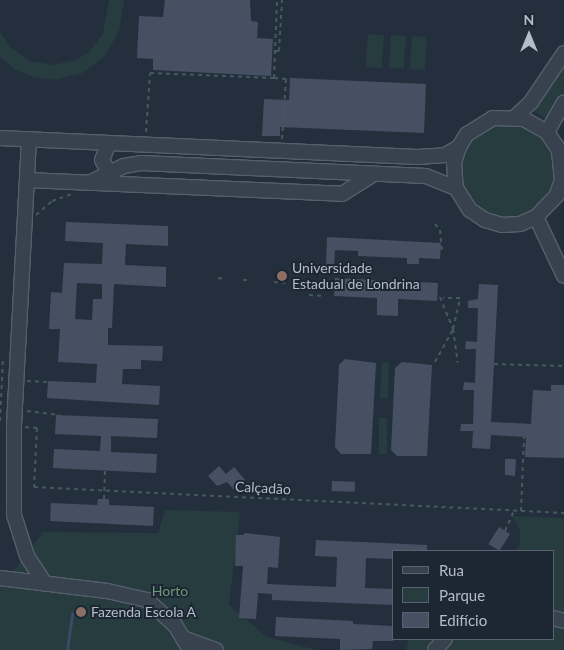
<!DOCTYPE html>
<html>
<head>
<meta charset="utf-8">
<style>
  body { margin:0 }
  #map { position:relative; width:564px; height:650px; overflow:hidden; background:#242f3e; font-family:Lato,sans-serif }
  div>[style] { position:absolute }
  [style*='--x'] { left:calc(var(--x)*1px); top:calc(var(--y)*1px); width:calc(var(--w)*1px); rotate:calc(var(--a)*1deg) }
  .green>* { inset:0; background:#263c3f; transform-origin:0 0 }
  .round { border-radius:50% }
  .stream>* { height:3px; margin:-1.5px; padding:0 1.5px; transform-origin:1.5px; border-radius:1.5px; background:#394c67 }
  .building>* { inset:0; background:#455162; transform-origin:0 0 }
  .path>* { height:2px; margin-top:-1px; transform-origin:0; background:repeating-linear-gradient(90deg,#44595c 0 4px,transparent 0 8px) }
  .roads { filter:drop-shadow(1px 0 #565f6c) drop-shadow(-1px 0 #565f6c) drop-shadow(0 1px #565f6c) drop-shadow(0 -1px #565f6c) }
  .minor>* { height:14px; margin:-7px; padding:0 7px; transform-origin:7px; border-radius:7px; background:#38414e }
  .dots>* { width:14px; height:14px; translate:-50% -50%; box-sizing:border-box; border:2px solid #1d2633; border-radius:50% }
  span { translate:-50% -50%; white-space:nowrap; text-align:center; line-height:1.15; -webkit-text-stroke:4px #1d2633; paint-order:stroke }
  .poi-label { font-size:14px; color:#b4bcc9 }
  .left { translate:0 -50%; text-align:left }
  .street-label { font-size:14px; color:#b4bcc9 }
  .park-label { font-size:14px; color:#6b9a76 }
  .legend { position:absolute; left:392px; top:550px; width:162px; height:90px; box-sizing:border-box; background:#1d2633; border:1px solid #59626f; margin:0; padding:6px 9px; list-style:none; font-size:15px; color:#b4bcc9 }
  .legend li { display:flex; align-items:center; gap:10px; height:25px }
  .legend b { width:25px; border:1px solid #59626f }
  .north { position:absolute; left:504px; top:10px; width:50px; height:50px; -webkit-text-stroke:4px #1d2633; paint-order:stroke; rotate:0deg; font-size:14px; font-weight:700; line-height:20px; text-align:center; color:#b4bcc9 }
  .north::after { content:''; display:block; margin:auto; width:18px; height:22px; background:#b4bcc9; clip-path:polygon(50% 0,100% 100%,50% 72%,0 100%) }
</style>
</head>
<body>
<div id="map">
  <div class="green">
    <div style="clip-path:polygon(109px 0,124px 0,119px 31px,105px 56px,82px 73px,54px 80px,34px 77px,16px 70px,0 57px,0 32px,11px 48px,30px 61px,53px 65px,76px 60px,89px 52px,103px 34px)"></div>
    <div style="left:368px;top:34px;width:16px;height:33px;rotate:4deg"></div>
    <div style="left:391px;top:35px;width:15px;height:33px;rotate:4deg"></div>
    <div style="left:412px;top:36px;width:15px;height:33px;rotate:4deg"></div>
    <div style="clip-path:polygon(564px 64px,564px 91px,548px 120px,532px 110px)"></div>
    <div class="round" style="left:460px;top:123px;width:96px;height:96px"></div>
    <div style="clip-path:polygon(382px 362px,389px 363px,388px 398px,380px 398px)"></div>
    <div style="left:379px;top:418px;width:8px;height:36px"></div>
    <div style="clip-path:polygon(165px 510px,240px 512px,229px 605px,267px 637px,317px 650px,0 650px,0 583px,4px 584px,43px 532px,158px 533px)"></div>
    <div style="clip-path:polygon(512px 516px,564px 518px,564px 650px,406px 650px,409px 639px,553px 639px,553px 551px,516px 551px,520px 544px,520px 530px)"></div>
  </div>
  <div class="stream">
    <div style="--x:67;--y:650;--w:37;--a:-82"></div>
  </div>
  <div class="building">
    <div style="clip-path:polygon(165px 0,250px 0,251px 21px,258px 22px,257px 38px,273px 39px,271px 76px,153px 70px,153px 59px,137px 58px,139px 16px,163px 17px)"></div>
    <div style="clip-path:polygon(290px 78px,426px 84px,424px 133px,280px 127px,280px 136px,262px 136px,264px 99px,289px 100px)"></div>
    <div style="clip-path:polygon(evenodd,66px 222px,168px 226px,168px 246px,126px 244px,125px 265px,166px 267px,166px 287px,114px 284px,112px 328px,108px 328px,108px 345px,163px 346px,162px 361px,141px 360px,141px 369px,123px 369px,122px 384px,160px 386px,159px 405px,47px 398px,48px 381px,96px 383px,97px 364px,58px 362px,60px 329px,49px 329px,51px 292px,62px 293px,64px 263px,102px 264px,103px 243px,65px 241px,66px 222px,77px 283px,102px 284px,102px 299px,93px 299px,92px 320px,75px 319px,77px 283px)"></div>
    <div style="clip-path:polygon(327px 237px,441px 243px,440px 259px,419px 258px,419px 264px,407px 264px,407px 258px,358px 256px,358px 251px,335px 250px,334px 265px,326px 265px)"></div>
    <div style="clip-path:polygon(335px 278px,438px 283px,437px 301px,398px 299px,398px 316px,377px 315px,377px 298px,334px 296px)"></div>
    <div style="clip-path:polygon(479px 284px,498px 285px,491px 422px,531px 424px,533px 390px,551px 391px,551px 385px,564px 385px,564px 458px,525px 457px,526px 437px,491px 435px,490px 449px,472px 448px,473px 431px,460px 431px,461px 424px,473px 424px,474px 390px,463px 390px,464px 382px,475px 383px,476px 349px,465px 349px,466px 341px,477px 342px,478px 308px,468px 308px,468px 301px,478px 299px)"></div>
    <div style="clip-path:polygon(345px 359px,376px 363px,371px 454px,341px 454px,335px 447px,339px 365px)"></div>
    <div style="clip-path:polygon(402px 362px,432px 365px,427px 456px,397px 456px,391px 450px,395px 368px)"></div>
    <div style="clip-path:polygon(56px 415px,158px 419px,157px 438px,111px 436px,111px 452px,157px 454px,156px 473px,53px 468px,54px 449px,100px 451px,101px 436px,55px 434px)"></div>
    <div style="clip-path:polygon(505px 459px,516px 459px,515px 476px,505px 475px)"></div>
    <div style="clip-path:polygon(219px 466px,226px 474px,234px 467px,245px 480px,234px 490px,227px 482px,217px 486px,208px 476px)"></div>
    <div style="left:332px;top:481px;width:23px;height:10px;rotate:2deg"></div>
    <div style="clip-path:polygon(98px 499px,109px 499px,109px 505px,154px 507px,153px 526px,50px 521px,51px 503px,97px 505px)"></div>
    <div style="left:499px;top:527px;width:13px;height:20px;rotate:32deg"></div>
    <div style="clip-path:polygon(244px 533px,280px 537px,278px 568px,268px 567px,267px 584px,336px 587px,337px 557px,315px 556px,316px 540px,427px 545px,427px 551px,393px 551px,393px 559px,366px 558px,365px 588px,393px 589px,393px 605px,272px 600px,272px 594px,258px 593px,256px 619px,239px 618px,243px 566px,235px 566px,236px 535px,244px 535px)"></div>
    <div style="clip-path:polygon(276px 617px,353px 621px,353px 624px,393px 626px,393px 641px,373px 641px,372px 649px,340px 650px,340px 639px,275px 636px)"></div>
  </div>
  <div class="path">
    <div style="--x:275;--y:51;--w:4;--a:0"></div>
    <div style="--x:279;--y:51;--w:51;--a:-86.6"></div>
    <div style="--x:274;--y:78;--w:12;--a:5"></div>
    <div style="--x:286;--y:79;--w:60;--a:93.8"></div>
    <div style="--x:146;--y:132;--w:59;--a:-86.1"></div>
    <div style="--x:150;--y:73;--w:124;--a:2.3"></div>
    <div style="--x:274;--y:78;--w:78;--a:-87.8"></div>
    <div style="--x:36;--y:215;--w:21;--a:-41"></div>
    <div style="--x:52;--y:201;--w:21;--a:-19"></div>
    <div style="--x:435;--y:224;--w:8;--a:50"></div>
    <div style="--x:440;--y:230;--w:24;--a:85"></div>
    <div style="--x:218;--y:278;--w:7;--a:8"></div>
    <div style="--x:243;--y:280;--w:8;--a:0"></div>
    <div style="--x:274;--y:282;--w:11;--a:5"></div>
    <div style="--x:309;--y:295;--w:16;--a:4"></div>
    <div style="--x:440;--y:297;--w:35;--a:68"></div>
    <div style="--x:453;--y:329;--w:34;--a:82"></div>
    <div style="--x:435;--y:362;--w:38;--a:-61"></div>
    <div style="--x:453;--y:329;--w:32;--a:-77"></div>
    <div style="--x:460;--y:298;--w:17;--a:180"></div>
    <div style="--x:494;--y:364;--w:70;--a:1.6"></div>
    <div style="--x:27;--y:381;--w:21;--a:3"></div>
    <div style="--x:27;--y:411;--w:33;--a:7"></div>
    <div style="--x:0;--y:421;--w:64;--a:-87.3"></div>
    <div style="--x:25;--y:427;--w:12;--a:5"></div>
    <div style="--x:37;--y:428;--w:59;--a:92.9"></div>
    <div style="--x:34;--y:487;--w:531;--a:2.81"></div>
    <div style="--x:104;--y:499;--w:29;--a:-88"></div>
    <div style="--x:521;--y:511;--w:74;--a:-87.7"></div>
    <div style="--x:505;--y:531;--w:22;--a:-66"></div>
  </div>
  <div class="roads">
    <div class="minor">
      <div style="--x:515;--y:117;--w:22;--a:-43"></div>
      <div style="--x:531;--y:102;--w:59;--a:-56"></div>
      <div style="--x:547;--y:132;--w:34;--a:-60"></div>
      <div style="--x:0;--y:138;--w:418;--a:2.6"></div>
      <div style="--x:418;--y:157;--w:27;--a:-4"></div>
      <div style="--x:445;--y:155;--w:16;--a:-30"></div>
      <div style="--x:29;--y:139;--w:288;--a:93"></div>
      <div style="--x:14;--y:427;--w:88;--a:90"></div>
      <div style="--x:14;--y:515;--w:43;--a:72.4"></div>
      <div style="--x:27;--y:556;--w:33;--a:57"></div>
      <div style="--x:109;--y:143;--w:18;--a:112"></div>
      <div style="--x:102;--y:160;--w:22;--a:60"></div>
      <div style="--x:27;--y:180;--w:315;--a:2.5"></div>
      <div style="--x:342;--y:194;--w:36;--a:-32"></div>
      <div style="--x:89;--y:183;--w:39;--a:-26"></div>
      <div style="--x:124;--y:166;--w:17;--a:-10"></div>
      <div style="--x:141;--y:163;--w:285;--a:2.6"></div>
      <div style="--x:426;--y:176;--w:32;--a:22"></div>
      <div style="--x:456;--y:188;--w:26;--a:58"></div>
      <div style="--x:470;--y:210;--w:18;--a:34"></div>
      <div style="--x:485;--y:220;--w:18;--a:16"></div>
      <div style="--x:502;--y:225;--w:18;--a:-3"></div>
      <div style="--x:520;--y:224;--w:17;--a:-24"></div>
      <div style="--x:536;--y:217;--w:30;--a:-46"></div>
      <div style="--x:557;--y:195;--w:16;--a:-72"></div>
      <div style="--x:562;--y:180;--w:30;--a:-96"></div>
      <div style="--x:559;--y:150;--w:22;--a:-124"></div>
      <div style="--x:547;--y:132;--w:26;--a:-151"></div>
      <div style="--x:524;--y:119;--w:31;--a:-178"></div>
      <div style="--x:493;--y:118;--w:31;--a:148"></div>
      <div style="--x:467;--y:134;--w:15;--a:122"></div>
      <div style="--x:459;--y:147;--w:16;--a:108"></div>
      <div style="--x:454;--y:162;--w:26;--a:86"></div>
      <div style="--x:536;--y:217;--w:65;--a:64.6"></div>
      <div style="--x:0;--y:578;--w:108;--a:6.9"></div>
      <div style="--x:107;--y:591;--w:41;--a:12.7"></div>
      <div style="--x:147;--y:600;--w:38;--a:42"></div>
      <div style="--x:175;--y:625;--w:29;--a:59"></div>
      <div style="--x:553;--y:618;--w:11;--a:15"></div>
      <div style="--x:183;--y:638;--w:35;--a:20"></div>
      <div style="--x:435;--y:650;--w:15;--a:-48"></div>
    </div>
  </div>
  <div class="dots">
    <div style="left:282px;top:276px;background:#8d6e63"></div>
    <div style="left:81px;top:612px;background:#8d6e63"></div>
  </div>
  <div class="poi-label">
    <span class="left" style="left:292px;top:276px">Universidade<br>Estadual de Londrina</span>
    <span class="left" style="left:91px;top:612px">Fazenda Escola A</span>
  </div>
  <div class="street-label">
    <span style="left:263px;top:488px;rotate:3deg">Calçadão</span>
  </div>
  <div class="park-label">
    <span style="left:170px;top:591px">Horto</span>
  </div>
  <ul class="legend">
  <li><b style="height:6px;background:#38414e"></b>Rua</li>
  <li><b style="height:14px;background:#263c3f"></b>Parque</li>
  <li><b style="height:14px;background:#455162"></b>Edifício</li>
  </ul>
  <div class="north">N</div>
</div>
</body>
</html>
